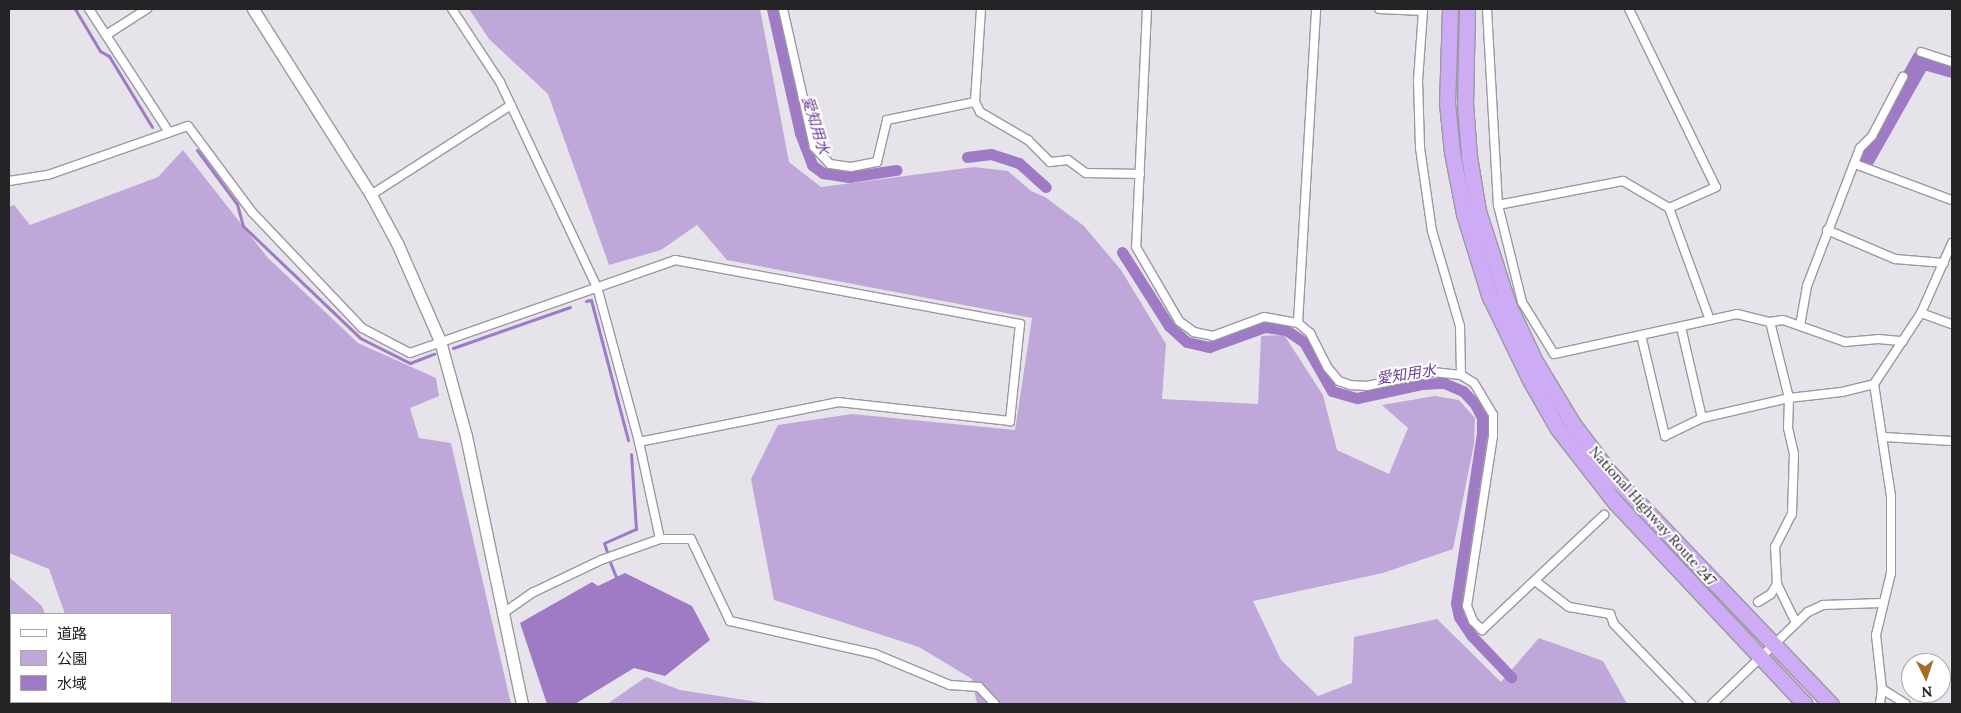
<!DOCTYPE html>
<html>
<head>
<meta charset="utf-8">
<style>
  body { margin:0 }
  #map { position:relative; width:1961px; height:713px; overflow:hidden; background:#e7e3eb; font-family:Lora,"Noto Sans JP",serif }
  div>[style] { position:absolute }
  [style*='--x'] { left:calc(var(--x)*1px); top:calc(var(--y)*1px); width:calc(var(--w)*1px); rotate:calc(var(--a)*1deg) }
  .green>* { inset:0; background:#bfa8d9 }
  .water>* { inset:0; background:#9f7ac5 }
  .stream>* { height:3px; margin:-1.5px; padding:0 1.5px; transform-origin:1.5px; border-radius:1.5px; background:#9f7ac5 }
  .canal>* { height:11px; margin:-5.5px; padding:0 5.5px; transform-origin:5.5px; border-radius:5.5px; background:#9f7ac5 }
  .river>* { height:19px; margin:-9.5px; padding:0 9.5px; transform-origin:9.5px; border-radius:9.5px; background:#9f7ac5 }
  .roads { filter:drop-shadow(1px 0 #9b989f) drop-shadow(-1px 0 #9b989f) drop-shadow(0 1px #9b989f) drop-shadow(0 -1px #9b989f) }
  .street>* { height:8px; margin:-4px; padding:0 4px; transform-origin:4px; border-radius:4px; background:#fff }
  .secondary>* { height:11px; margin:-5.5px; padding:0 5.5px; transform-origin:5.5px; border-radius:5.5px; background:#fff }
  .highway>* { height:15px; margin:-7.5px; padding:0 7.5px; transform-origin:7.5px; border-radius:7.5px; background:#ceabf5 }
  span { translate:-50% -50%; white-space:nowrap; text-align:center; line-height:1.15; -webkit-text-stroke:4px #fff; paint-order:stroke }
  .street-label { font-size:14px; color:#242325 }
  .water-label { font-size:15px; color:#6b3b95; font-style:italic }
  .frame { position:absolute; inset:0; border:10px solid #242325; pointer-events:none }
  .legend { position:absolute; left:10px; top:613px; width:162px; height:90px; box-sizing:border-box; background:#fff; border:1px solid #a7a7a8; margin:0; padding:6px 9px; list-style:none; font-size:15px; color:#242325 }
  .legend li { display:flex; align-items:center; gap:10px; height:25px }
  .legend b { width:25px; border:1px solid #a7a7a8 }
  .north { position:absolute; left:1901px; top:653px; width:50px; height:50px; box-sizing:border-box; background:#fff; border:1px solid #a7a7a8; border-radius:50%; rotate:176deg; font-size:14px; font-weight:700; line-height:20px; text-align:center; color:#242325 }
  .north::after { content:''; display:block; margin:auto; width:18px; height:22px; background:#a46e29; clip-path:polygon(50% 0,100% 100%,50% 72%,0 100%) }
</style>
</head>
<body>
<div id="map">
  <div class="green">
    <div style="clip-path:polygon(469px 9px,760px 9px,789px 162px,821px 187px,974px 167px,1008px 171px,1031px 191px,1045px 197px,1084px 226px,1121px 270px,1166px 344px,1162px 399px,1258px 404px,1261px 336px,1284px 335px,1323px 395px,1337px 450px,1389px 474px,1408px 428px,1382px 405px,1435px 396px,1459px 400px,1475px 418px,1474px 444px,1453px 549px,1383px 573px,1253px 601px,1281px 660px,1318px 696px,1352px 683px,1354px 637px,1437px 619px,1501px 682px,1539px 638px,1603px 661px,1627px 704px,977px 704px,972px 679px,919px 647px,774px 600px,751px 479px,778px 425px,852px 414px,1015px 430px,1032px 318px,727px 260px,697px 225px,661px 250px,609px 265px,548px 94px,489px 39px)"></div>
    <div style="clip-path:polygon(183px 150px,268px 258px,358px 343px,436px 378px,439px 396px,410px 408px,419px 438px,451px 443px,511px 704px,99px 704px,98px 702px,171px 702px,171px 614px,65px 614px,49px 569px,9px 553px,9px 207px,14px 205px,30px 225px,158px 177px)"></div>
    <div style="clip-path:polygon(9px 577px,42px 606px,45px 614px,11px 614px,11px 702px,78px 704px,9px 704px)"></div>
    <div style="clip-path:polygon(646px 677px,680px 690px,770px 704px,607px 704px)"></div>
  </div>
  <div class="water">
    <div style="clip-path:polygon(625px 573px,692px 606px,710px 640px,665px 676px,634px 668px,575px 704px,547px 704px,520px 623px,592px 582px,598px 586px)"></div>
  </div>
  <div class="stream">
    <div style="--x:75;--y:9;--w:49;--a:59.2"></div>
    <div style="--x:100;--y:51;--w:10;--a:29"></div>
    <div style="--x:109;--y:56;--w:83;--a:58.8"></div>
    <div style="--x:197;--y:150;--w:67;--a:53.5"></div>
    <div style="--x:237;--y:204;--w:23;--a:75"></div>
    <div style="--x:243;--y:226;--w:162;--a:43.7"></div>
    <div style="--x:360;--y:338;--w:56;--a:26.6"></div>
    <div style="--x:410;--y:363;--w:26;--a:-21"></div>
    <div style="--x:586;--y:301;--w:5;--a:-11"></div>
    <div style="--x:591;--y:300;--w:145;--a:75.2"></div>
    <div style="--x:453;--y:348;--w:124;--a:-19.3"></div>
    <div style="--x:607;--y:552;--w:9;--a:-108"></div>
    <div style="--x:604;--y:543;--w:35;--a:-24"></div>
    <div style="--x:636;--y:529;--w:75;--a:-93.8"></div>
    <div style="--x:610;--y:562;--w:16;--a:68"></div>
  </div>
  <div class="canal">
    <div style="--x:772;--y:9;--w:127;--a:77.3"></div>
    <div style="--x:800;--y:133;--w:34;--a:69"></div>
    <div style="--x:812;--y:165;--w:14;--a:36"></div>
    <div style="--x:823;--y:173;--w:26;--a:9"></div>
    <div style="--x:849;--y:177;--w:48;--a:-8.5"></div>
    <div style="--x:967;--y:157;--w:24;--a:-7"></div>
    <div style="--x:991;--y:154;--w:29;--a:18"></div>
    <div style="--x:1019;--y:163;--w:36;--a:42"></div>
    <div style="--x:1122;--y:252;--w:88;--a:57.6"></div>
    <div style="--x:1169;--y:326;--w:24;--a:42"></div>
    <div style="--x:1187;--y:342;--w:23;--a:13"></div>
    <div style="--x:1209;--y:347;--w:59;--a:-19.7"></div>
    <div style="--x:1265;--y:327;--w:21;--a:8"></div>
    <div style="--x:1286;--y:330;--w:22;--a:34"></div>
    <div style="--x:1304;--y:342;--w:56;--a:60.3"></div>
    <div style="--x:1332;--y:391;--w:26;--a:16"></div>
    <div style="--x:1357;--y:398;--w:66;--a:-12.2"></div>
    <div style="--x:1422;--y:384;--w:22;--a:-3"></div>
    <div style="--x:1444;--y:383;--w:21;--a:23"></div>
    <div style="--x:1463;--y:391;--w:18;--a:47"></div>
    <div style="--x:1475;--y:404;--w:16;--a:63"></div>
    <div style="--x:1482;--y:418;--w:15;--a:90"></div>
    <div style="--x:1482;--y:433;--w:172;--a:98.7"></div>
    <div style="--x:1456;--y:603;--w:14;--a:78"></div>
    <div style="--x:1459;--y:617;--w:23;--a:56"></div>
    <div style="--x:1472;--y:636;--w:57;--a:46.4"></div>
  </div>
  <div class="river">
    <div style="--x:1865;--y:158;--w:114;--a:-60.5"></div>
    <div style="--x:1921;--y:59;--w:32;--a:16"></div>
  </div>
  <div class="roads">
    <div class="street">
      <div style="--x:89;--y:9;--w:147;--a:57"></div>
      <div style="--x:452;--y:9;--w:87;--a:56.7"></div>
      <div style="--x:500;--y:82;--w:227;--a:64.7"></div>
      <div style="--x:597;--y:287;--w:161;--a:74.8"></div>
      <div style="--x:639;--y:442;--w:99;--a:77.8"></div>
      <div style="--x:783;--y:9;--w:141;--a:77.3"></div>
      <div style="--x:814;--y:147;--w:23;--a:47"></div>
      <div style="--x:830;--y:164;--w:21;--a:8"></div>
      <div style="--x:851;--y:167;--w:26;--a:-11"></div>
      <div style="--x:877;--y:162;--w:43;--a:-76.6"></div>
      <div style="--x:887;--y:120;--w:90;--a:-11.6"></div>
      <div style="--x:981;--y:9;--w:93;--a:93.7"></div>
      <div style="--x:975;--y:102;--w:11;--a:63"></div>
      <div style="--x:980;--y:112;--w:56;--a:30.3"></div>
      <div style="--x:1028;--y:140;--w:31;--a:45"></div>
      <div style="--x:1050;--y:162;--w:18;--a:-6"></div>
      <div style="--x:1068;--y:160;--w:22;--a:36"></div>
      <div style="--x:1086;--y:173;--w:54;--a:1.1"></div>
      <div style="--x:1147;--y:9;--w:238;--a:92.6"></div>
      <div style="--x:1136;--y:247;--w:86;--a:59.8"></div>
      <div style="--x:1179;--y:321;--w:19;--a:36"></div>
      <div style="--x:1194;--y:332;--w:19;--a:12"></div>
      <div style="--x:1213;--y:336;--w:54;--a:-20.4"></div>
      <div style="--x:1264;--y:317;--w:35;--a:10"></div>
      <div style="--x:1298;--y:323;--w:16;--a:40"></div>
      <div style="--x:1310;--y:333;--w:39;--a:63"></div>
      <div style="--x:1328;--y:368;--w:17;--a:50"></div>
      <div style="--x:1339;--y:381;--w:12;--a:20"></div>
      <div style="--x:1350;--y:385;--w:17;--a:3"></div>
      <div style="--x:1367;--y:386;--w:67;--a:-12"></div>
      <div style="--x:1433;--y:372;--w:28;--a:6"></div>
      <div style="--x:1461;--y:375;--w:15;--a:32"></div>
      <div style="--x:1474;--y:383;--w:37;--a:59"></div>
      <div style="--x:1493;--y:415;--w:21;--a:90"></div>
      <div style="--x:1493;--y:436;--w:172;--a:98.7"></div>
      <div style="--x:1467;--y:606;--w:16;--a:68"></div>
      <div style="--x:1473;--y:621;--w:13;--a:45"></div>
      <div style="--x:1482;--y:630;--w:168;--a:-43.3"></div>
      <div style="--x:1379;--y:9;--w:44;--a:2.6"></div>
      <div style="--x:1423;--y:11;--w:69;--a:94.1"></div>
      <div style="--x:1418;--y:80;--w:68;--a:88.3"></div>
      <div style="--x:1420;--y:148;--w:84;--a:81.8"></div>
      <div style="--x:1432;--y:231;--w:99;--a:73.6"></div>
      <div style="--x:1460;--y:326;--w:49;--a:88.8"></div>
      <div style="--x:1487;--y:9;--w:196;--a:86.8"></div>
      <div style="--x:1498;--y:205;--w:100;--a:76.1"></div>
      <div style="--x:1522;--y:302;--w:61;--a:58.4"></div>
      <div style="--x:1554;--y:354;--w:187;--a:-12.3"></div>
      <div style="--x:1737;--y:314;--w:34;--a:14"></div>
      <div style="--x:1770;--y:322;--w:13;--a:-9"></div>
      <div style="--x:1783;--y:320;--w:66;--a:19.5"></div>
      <div style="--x:1845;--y:342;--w:33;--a:-5"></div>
      <div style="--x:1878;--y:339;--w:25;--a:5"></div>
      <div style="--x:1629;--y:9;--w:198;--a:64"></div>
      <div style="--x:1716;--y:187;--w:51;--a:155.9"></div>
      <div style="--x:106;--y:35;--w:49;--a:-32.4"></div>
      <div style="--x:1921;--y:52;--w:33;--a:18"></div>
      <div style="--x:1855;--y:164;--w:103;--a:20.4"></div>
      <div style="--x:9;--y:181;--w:39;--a:-9"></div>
      <div style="--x:48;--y:175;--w:148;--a:-19.3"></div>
      <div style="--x:188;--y:126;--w:107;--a:53.3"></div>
      <div style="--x:252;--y:212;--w:160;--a:46.5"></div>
      <div style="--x:362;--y:328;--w:54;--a:27.5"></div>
      <div style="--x:410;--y:353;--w:281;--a:-19.3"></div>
      <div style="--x:675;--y:260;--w:351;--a:10.5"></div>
      <div style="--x:1020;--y:324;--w:98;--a:95.9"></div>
      <div style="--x:1010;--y:421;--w:172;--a:-173.7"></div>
      <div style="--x:839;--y:402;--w:204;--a:168.7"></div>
      <div style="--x:371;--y:195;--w:166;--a:-32.7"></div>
      <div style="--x:1498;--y:205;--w:127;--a:-10.9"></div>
      <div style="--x:1623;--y:181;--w:53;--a:30.4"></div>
      <div style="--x:1669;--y:208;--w:119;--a:69.9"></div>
      <div style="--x:1827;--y:230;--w:74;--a:23.1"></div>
      <div style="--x:1895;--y:259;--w:49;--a:4.7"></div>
      <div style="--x:1921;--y:313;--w:33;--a:20"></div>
      <div style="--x:1298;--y:323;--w:315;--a:-86.7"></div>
      <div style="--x:1800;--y:326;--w:41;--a:-80.1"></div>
      <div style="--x:1807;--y:286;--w:148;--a:-69"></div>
      <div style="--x:1860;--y:148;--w:17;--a:-45"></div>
      <div style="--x:1872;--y:136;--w:67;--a:-62.3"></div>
      <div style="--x:1681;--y:327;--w:93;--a:77"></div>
      <div style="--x:1641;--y:335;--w:104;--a:76.6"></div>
      <div style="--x:1665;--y:436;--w:41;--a:-25.9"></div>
      <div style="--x:1702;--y:418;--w:89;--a:-12.9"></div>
      <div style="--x:1789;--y:398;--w:53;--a:-6.5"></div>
      <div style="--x:1842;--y:392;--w:33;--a:-14"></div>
      <div style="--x:1874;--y:384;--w:85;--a:-56.5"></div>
      <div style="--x:1921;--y:313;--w:77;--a:-66.1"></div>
      <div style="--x:1874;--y:384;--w:114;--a:81.4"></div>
      <div style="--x:1891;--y:497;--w:76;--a:90"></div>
      <div style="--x:1891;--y:573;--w:64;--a:103.6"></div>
      <div style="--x:1876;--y:635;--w:54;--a:83.7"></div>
      <div style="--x:1882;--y:689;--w:15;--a:98"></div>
      <div style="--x:1884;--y:437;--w:68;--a:3.4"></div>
      <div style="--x:1535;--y:581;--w:43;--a:37.4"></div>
      <div style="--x:1569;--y:607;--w:42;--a:9.7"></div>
      <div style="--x:1610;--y:614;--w:11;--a:68"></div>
      <div style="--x:1614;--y:624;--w:111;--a:46.1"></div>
      <div style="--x:1777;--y:584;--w:43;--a:64"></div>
      <div style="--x:1758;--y:602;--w:15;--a:-32"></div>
      <div style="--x:1771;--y:594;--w:12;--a:-59"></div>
      <div style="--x:1777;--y:584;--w:37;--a:-93"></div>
      <div style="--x:1775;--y:547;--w:37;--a:-63"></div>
      <div style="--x:1792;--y:514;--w:60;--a:-88.1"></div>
      <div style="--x:1794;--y:454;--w:27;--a:-103"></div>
      <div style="--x:1788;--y:428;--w:30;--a:-88"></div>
      <div style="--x:1789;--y:398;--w:78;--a:-104"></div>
      <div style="--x:502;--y:614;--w:39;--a:-35"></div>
      <div style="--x:534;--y:592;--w:74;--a:-25.5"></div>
      <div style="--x:601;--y:560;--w:63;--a:-19.6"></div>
      <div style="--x:660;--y:539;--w:31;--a:0"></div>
      <div style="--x:691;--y:539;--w:91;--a:64.6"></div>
      <div style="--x:730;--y:621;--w:149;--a:12.8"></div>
      <div style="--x:875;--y:654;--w:81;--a:22.5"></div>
      <div style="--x:950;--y:685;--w:29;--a:4"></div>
      <div style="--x:979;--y:687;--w:23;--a:47"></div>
      <div style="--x:1882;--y:689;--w:28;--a:32"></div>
      <div style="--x:1712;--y:704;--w:133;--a:-43.8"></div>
      <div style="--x:1808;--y:612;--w:17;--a:-25"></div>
      <div style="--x:1823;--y:605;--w:58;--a:-2"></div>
    </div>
    <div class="secondary">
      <div style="--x:253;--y:9;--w:220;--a:57.6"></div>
      <div style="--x:371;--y:195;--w:55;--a:61.6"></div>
      <div style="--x:397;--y:243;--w:107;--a:66.3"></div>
      <div style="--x:440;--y:341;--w:98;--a:74.7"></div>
      <div style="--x:466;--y:436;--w:274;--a:78.2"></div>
    </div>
    <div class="highway">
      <div style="--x:1450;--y:9;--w:94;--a:91.8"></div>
      <div style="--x:1447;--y:103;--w:49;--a:84.2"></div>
      <div style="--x:1452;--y:152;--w:63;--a:79"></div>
      <div style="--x:1464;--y:214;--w:85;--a:72.8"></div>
      <div style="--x:1489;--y:295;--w:94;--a:64.2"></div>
      <div style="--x:1530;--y:380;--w:56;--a:60.3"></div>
      <div style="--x:1558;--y:429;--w:93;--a:52"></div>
      <div style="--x:1615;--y:502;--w:277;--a:46.8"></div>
      <div style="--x:1467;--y:9;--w:94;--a:91.2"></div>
      <div style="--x:1465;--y:103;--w:53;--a:85.7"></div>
      <div style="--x:1469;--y:156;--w:56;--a:80.7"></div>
      <div style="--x:1478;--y:211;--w:98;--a:72.1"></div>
      <div style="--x:1508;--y:304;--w:63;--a:64.7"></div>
      <div style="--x:1535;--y:361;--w:74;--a:58.9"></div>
      <div style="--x:1573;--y:424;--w:61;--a:52.9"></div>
      <div style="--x:1610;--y:473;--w:320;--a:46.3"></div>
    </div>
  </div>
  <div class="street-label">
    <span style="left:1653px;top:516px;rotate:48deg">National Highway Route 247</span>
  </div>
  <div class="water-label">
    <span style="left:816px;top:125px;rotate:73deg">愛知用水</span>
    <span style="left:1406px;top:374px;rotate:-9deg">愛知用水</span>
  </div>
  <div class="frame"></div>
  <ul class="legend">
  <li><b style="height:6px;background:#fff"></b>道路</li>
  <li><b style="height:14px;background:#bfa8d9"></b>公園</li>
  <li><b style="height:14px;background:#9f7ac5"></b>水域</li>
  </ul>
  <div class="north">N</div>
</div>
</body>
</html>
